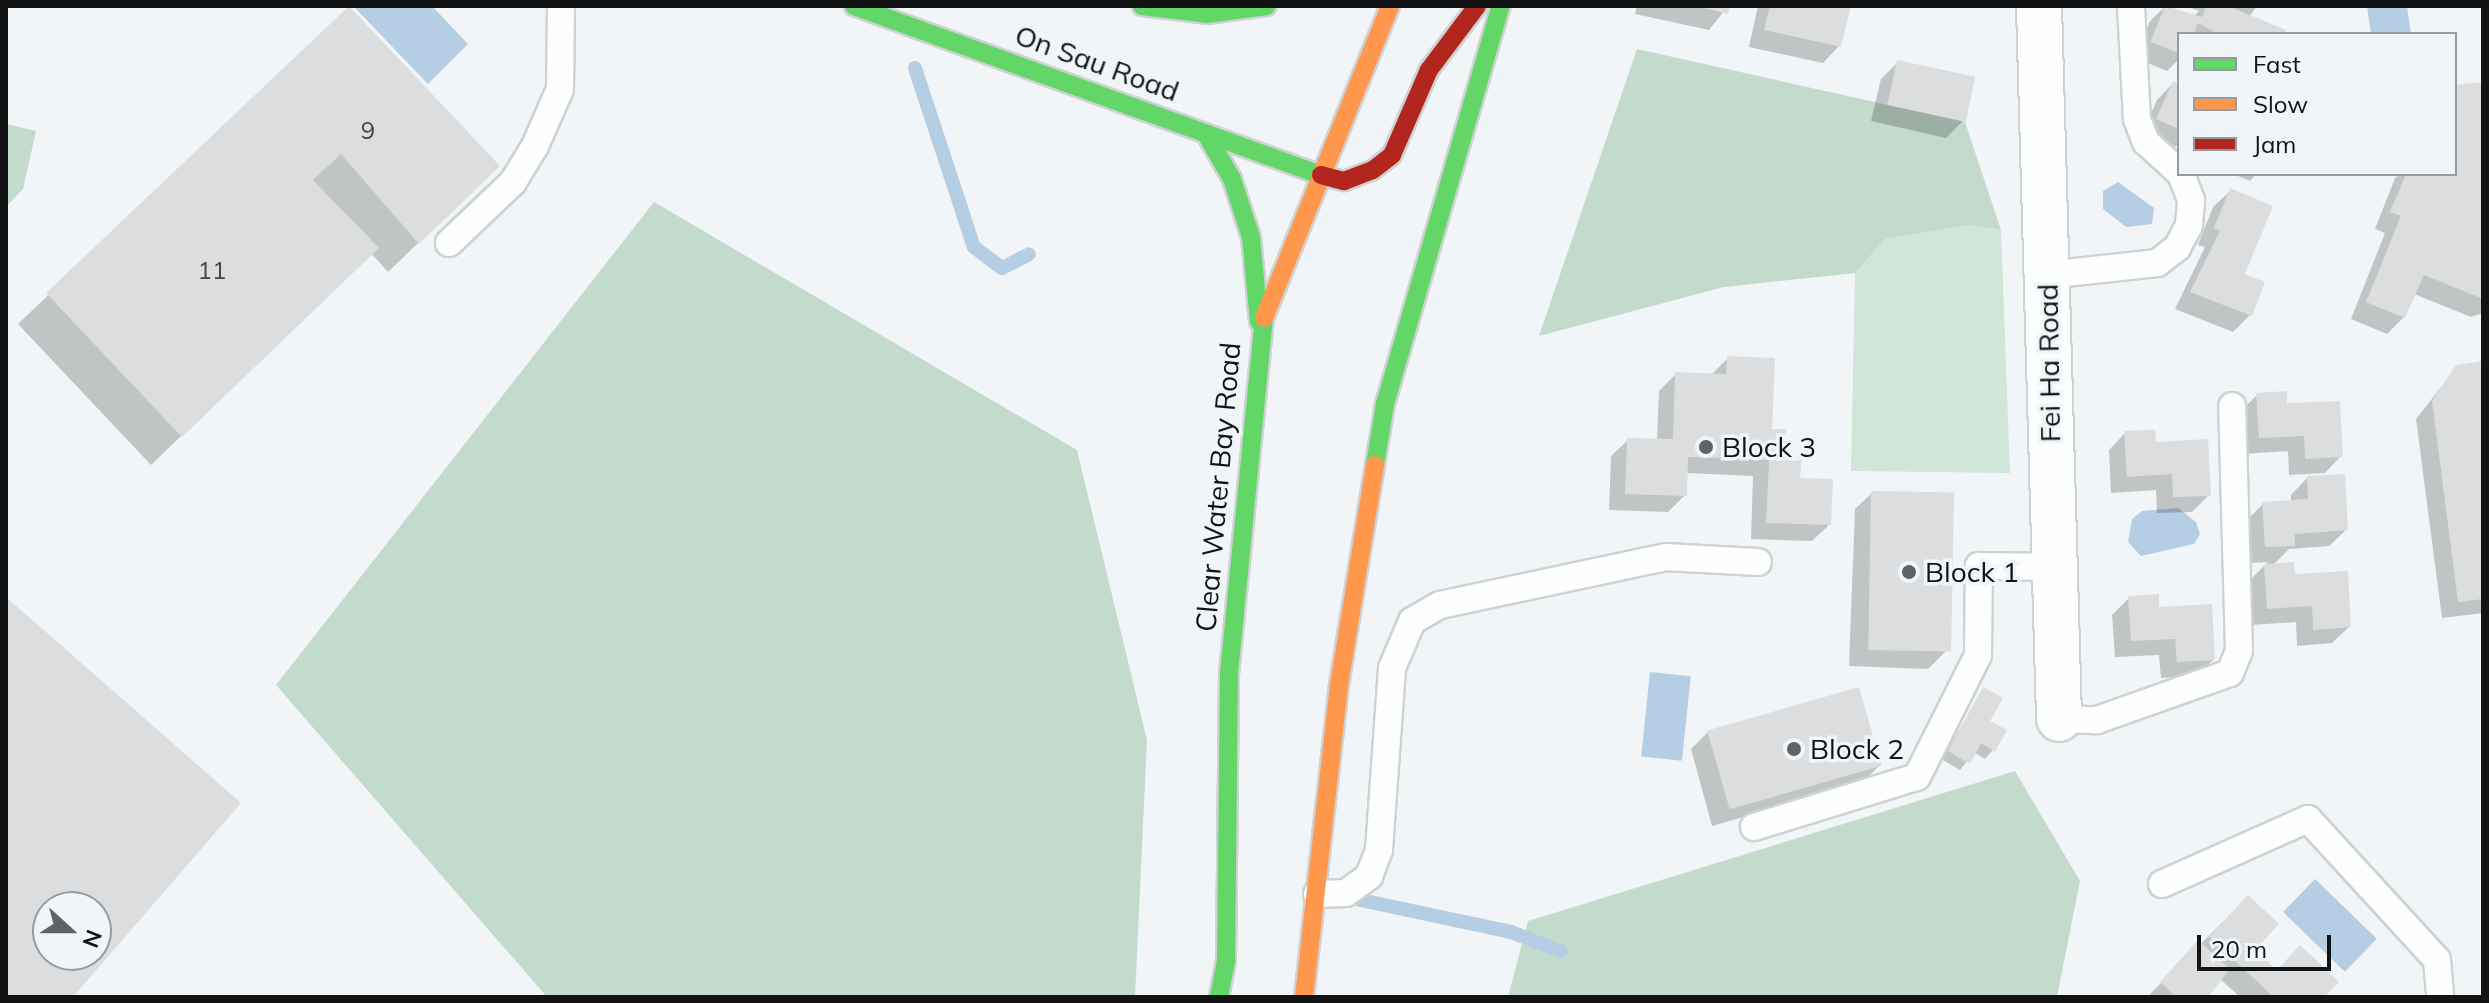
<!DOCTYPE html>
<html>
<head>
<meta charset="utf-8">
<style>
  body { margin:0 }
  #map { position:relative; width:2489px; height:1003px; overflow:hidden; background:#f2f5f7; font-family:Mulish,sans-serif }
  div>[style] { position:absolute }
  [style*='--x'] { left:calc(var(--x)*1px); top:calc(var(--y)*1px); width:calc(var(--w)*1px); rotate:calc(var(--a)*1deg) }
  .green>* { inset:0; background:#cfe6d9 }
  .forest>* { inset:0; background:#c3dbcd }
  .water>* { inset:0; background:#b5cee4; transform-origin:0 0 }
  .shadow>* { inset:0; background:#0003 }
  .stream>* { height:14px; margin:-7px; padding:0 7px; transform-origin:7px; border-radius:7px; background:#b5cee4 }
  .building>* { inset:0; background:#dbdddf; transform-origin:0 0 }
  .roads { filter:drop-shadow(2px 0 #cfd2d3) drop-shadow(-2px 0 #cfd2d3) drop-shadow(0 2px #cfd2d3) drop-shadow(0 -2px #cfd2d3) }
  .lane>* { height:26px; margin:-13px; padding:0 13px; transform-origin:13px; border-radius:13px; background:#fdfefe }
  .street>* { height:44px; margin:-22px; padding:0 22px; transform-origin:22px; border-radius:22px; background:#fdfefe }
  .fast>* { height:18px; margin:-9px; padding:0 9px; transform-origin:9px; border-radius:9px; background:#63d668 }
  .slow>* { height:18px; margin:-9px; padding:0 9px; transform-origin:9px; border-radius:9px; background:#ff974d }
  .jam>* { height:18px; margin:-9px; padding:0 9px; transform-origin:9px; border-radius:9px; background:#b3261e }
  .dots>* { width:22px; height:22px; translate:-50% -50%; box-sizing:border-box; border:4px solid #f0f5f9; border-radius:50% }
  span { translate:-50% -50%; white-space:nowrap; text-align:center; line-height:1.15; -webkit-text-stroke:7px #f0f5f9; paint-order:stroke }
  .number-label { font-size:24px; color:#444647 }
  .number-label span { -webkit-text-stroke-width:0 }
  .street-label { font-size:28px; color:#111314 }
  .poi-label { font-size:28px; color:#111314 }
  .left { translate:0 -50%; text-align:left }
  .frame { position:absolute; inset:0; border:8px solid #111314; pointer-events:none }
  .legend { position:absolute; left:2177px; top:32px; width:280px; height:144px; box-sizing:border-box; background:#f0f5f9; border:2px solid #979b9d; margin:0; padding:10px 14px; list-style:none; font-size:24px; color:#111314 }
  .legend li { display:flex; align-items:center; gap:16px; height:40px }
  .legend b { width:40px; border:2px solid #979b9d }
  .north { position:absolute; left:32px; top:891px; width:80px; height:80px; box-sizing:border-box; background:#f0f5f9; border:2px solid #979b9d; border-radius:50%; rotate:111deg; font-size:22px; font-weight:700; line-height:32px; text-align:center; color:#111314 }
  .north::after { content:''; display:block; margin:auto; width:28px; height:36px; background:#606263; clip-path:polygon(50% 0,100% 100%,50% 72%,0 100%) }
  .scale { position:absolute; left:2197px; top:935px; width:134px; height:36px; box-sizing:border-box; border:4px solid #111314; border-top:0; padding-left:10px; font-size:24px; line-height:28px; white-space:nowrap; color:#111314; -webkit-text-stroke:6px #f0f5f9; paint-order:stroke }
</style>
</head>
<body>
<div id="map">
  <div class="green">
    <div style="clip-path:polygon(1971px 225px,2001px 230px,2010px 473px,1851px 471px,1855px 273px,1885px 239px)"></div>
  </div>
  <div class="forest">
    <div style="clip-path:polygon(1637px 49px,1965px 122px,2001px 230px,1971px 225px,1885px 239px,1855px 273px,1724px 287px,1539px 336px)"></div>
    <div style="clip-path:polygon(6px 124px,36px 131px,23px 189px,6px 207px)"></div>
    <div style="clip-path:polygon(654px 202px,1077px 450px,1147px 740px,1135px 997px,547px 997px,276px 685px)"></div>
    <div style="clip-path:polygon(2015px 771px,2080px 881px,2057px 997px,1508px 997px,1528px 921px)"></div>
  </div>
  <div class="water">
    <div style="clip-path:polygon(432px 6px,468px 44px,428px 84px,355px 8px)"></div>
    <div style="clip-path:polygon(2367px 6px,2407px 6px,2411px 34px,2371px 34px)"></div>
    <div style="clip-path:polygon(2118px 182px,2154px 208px,2152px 224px,2126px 227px,2103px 209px,2103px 191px)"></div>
    <div style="clip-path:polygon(2178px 508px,2196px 522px,2200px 534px,2194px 544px,2141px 556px,2128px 542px,2132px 519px,2142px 511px)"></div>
    <div style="left:1650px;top:672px;width:41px;height:85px;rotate:6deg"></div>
    <div style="left:2315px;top:879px;width:86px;height:46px;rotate:44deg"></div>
  </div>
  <div class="shadow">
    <div style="clip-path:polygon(1637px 6px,1728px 6px,1709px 30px,1635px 14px)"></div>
    <div style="clip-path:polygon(1758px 6px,1849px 6px,1839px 46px,1823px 63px,1749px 47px)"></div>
    <div style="clip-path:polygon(2166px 6px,2194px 16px,2199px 11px,2186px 6px,2257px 6px,2249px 17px,2282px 34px,2179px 34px,2179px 59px,2167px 71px,2135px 58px,2150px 21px)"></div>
    <div style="clip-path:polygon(349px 9px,468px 195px,388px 272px,371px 253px,151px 465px,18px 324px)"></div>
    <div style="clip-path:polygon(1898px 62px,1963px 121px,1946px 138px,1871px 121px,1881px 79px)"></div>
    <div style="clip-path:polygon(2173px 83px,2179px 85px,2179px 143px,2173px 149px,2141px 136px,2157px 100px)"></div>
    <div style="clip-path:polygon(2483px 84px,2483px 313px,2471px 317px,2414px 294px,2404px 317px,2387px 334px,2351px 319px,2385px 233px,2375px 229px,2395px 178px,2400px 174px,2455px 174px,2455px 87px)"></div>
    <div style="clip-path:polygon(2233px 174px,2256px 174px,2250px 181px)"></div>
    <div style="clip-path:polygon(2230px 191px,2250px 315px,2233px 332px,2175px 309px,2205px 247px,2198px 245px,2213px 207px)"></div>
    <div style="clip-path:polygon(1728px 358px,1783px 457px,1829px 525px,1812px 541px,1751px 539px,1753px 476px,1686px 473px,1685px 495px,1668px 512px,1609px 510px,1611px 456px,1628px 440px,1657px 440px,1659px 391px,1676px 374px,1710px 376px)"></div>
    <div style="clip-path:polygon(2483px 363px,2483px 613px,2442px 618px,2416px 419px,2457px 367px)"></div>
    <div style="clip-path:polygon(2257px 395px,2286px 405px,2341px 456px,2325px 473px,2289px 475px,2288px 451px,2243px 454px,2240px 412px)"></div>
    <div style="clip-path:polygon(2125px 433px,2154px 444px,2209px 495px,2192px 512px,2157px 513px,2156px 490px,2111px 493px,2109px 450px)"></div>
    <div style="clip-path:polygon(2307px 478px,2346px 530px,2329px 546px,2289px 549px,2273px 565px,2293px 576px,2349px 627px,2332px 643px,2297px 646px,2296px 622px,2251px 625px,2248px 582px,2268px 562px,2249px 563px,2246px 521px,2263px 504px,2291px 502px,2291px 495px)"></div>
    <div style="clip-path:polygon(1872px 493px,1945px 652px,1928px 669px,1849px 666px,1855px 509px)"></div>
    <div style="clip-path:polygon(2129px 598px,2157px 609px,2213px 660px,2196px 676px,2161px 678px,2159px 655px,2115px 657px,2112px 615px)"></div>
    <div style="clip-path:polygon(1984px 690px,1993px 750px,1985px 759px,1974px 752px,1960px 770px,1941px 759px)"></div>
    <div style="clip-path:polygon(1708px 732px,1879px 766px,1862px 783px,1712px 826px,1691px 749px)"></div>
    <div style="clip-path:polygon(2231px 914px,2252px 950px,2276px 972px,2322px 997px,2240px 997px,2219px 978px,2205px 997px,2147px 997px)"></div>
  </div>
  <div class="stream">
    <div style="--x:915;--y:68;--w:188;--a:71.8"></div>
    <div style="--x:974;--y:247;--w:35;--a:37"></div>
    <div style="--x:1002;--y:268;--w:30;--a:-27"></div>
    <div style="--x:1356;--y:899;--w:158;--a:12"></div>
    <div style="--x:1511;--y:932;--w:53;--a:21.2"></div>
  </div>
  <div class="building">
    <div style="clip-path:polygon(349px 6px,500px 166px,419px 244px,341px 154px,313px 180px,379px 248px,182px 437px,46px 293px)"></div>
    <div style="clip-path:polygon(1696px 6px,1730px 6px,1728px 14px)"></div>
    <div style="clip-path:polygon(1770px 6px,1851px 6px,1841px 47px,1764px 30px)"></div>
    <div style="clip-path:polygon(2165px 6px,2202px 17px,2206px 6px,2228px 6px,2286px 30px,2284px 34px,2218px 34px,2198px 23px,2194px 34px,2179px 34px,2179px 53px,2150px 42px)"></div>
    <div style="left:1897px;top:60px;width:80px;height:46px;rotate:12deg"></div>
    <div style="clip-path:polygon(2173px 81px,2179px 83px,2179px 129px,2156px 119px)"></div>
    <div style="clip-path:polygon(2483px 82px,2483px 299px,2424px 275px,2405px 318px,2366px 302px,2401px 216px,2390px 212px,2406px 174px,2455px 174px,2455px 85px)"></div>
    <div style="clip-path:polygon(2230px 188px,2273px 206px,2245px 274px,2265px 282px,2252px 316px,2190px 292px,2220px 231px,2214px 228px)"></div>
    <div style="clip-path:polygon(1727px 356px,1775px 358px,1772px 429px,1786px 429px,1785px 455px,1802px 456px,1800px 478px,1833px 479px,1831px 525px,1766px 523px,1769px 460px,1688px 457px,1687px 496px,1625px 494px,1627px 438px,1673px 439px,1675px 372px,1726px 374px)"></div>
    <div style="clip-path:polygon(2483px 361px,2483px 599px,2458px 602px,2432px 401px,2456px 365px)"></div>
    <div style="clip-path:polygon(2287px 391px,2287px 403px,2340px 401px,2343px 457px,2305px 459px,2304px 436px,2259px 438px,2256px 393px)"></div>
    <div style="clip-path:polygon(2155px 430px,2156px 442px,2208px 439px,2211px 496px,2173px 497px,2172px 474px,2127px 477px,2124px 431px)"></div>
    <div style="clip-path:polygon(2345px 474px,2348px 530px,2295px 534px,2295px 546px,2265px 547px,2262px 502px,2308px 499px,2307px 476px)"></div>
    <div style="left:1871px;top:491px;width:83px;height:159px;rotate:1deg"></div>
    <div style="clip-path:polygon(2294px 562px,2295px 574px,2348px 571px,2351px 627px,2313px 630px,2312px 606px,2267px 609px,2264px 564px)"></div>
    <div style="clip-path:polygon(2159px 594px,2159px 607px,2212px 604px,2215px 660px,2177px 662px,2175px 639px,2131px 641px,2128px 596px)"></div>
    <div style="clip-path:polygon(evenodd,6px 597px,241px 803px,73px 997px,6px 997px,6px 597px,48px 907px,96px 907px,96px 955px,48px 955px,48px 907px)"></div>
    <div style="left:1859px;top:687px;width:82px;height:158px;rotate:74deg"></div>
    <div style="clip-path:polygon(1983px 687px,2003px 698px,1990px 721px,2007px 730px,1995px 752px,1981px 743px,1970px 764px,1948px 751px)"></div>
    <div style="clip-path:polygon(2248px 895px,2279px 924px,2255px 950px,2277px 970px,2300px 945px,2339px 982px,2324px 997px,2274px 997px,2209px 937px)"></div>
    <div style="clip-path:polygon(2198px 940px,2230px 969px,2208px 997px,2176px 997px,2160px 982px)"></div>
  </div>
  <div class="roads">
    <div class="lane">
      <div style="--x:2131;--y:6;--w:113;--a:87"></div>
      <div style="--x:2137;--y:119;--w:25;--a:69"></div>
      <div style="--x:2146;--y:142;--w:45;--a:42.3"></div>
      <div style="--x:449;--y:243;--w:88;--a:-43.6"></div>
      <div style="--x:513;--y:182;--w:42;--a:-58.6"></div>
      <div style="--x:535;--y:146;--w:62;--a:-66.3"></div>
      <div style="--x:560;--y:89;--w:83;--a:-89.3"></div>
      <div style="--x:2047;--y:275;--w:111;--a:-6.2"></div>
      <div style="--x:2157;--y:263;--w:25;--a:-37"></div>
      <div style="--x:2177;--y:248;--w:26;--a:-62"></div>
      <div style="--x:2189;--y:225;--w:25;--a:-85"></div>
      <div style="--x:2191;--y:200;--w:28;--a:-111"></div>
      <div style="--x:2059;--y:719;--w:38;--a:2"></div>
      <div style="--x:2097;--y:720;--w:141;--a:-19.5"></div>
      <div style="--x:2230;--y:673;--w:24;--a:-68"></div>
      <div style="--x:2239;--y:651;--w:245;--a:-91.6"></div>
      <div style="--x:1754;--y:827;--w:170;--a:-17.1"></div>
      <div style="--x:1917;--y:777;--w:136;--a:-63.4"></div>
      <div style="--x:1978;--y:655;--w:89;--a:-89.4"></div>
      <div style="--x:1979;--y:566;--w:75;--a:0.8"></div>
      <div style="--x:2162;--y:884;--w:160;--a:-24"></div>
      <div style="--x:2308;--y:819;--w:191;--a:47.5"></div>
      <div style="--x:2437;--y:960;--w:37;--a:85"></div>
      <div style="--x:1317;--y:894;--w:29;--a:-2"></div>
      <div style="--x:1346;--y:893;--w:29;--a:-36"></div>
      <div style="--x:1369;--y:876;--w:28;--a:-69"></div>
      <div style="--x:1379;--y:850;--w:182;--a:-85.9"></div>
      <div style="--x:1392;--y:668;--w:51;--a:-66.9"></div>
      <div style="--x:1412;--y:621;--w:32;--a:-30"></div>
      <div style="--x:1440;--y:605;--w:231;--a:-12"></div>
      <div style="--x:1666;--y:557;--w:92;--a:3.1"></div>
    </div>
    <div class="street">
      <div style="--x:2039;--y:6;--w:713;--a:88.39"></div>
    </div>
    <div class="fast">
      <div style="--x:854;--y:6;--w:497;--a:19.9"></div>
      <div style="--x:1142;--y:6;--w:65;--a:7"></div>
      <div style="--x:1207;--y:14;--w:60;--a:-7.7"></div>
      <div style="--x:1206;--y:134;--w:52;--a:60"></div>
      <div style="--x:1232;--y:179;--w:61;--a:71.9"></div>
      <div style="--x:1251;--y:237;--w:85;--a:84.6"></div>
      <div style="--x:1375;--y:465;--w:62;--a:-80.7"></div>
      <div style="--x:1385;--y:404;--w:415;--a:-73.8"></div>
      <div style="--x:1219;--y:997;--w:37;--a:-79"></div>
      <div style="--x:1226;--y:961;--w:287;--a:-89.4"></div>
      <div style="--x:1229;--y:674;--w:358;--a:-84.4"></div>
    </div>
    <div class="slow">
      <div style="--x:1264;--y:318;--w:336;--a:-68"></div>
      <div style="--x:1304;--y:997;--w:314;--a:-83.6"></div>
      <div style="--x:1339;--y:685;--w:223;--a:-80.7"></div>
    </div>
    <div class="jam">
      <div style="--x:1321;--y:175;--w:24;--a:15"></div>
      <div style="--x:1344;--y:181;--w:31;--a:-21"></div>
      <div style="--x:1373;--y:170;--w:24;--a:-38"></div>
      <div style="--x:1392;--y:155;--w:93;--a:-66.5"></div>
      <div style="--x:1429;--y:70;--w:80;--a:-53.1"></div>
    </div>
  </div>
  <div class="dots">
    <div style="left:1706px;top:447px;background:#606263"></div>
    <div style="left:1909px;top:572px;background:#606263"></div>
    <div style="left:1794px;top:749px;background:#606263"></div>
  </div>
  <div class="number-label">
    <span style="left:368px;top:131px">9</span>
    <span style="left:212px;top:271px">11</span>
  </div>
  <div class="street-label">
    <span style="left:1097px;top:63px;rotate:20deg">On Sau Road</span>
    <span style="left:2049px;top:363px;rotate:-91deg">Fei Ha Road</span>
    <span style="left:1218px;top:487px;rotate:-85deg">Clear Water Bay Road</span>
  </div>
  <div class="poi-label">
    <span class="left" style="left:1722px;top:447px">Block 3</span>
    <span class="left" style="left:1925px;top:572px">Block 1</span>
    <span class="left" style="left:1810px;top:749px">Block 2</span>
  </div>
  <div class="frame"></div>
  <ul class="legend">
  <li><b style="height:10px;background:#63d668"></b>Fast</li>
  <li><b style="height:10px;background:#ff974d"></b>Slow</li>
  <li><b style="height:10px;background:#b3261e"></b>Jam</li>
  </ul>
  <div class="north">N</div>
  <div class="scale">20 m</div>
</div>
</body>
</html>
